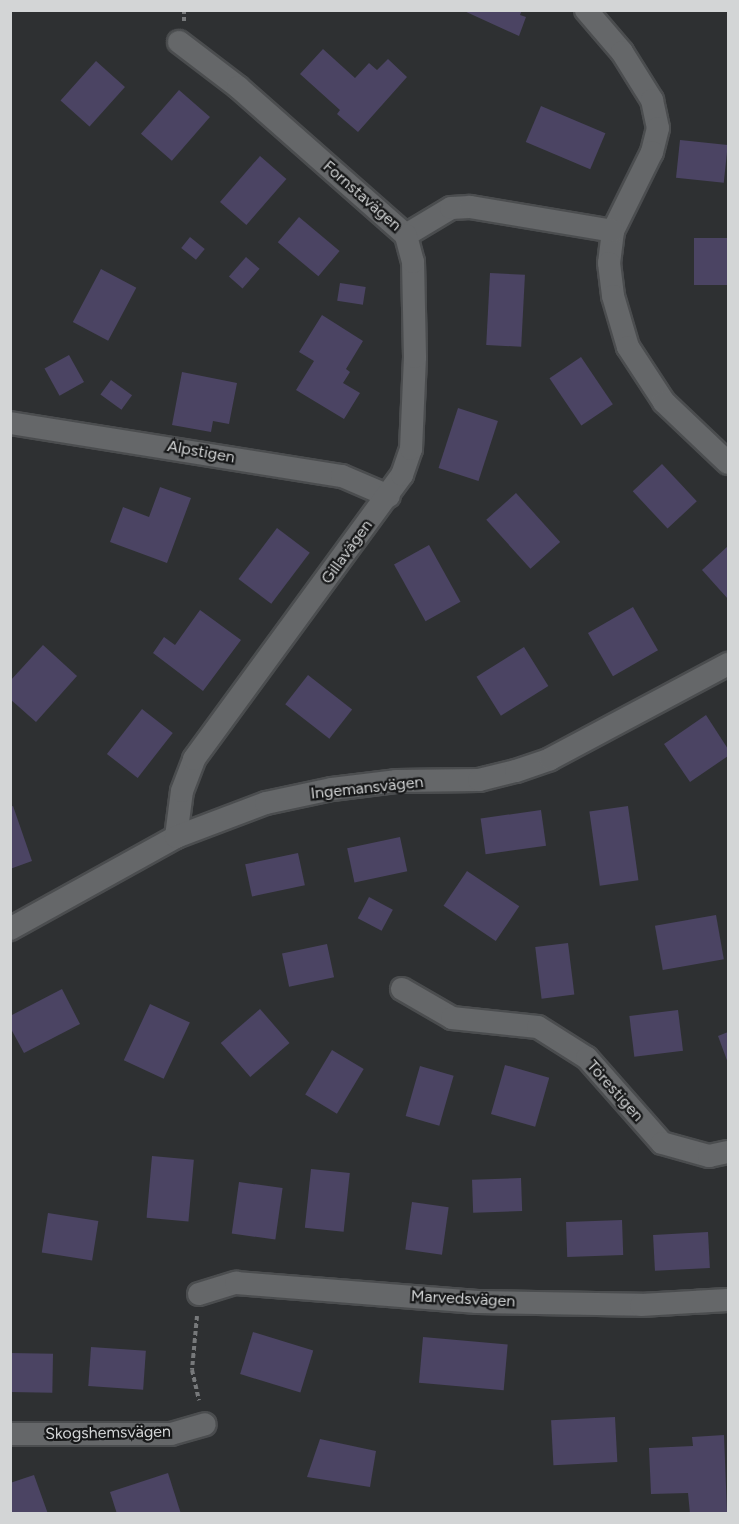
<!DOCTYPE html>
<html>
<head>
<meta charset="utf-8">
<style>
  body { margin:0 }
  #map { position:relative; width:739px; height:1524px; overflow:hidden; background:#2e3032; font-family:Figtree,sans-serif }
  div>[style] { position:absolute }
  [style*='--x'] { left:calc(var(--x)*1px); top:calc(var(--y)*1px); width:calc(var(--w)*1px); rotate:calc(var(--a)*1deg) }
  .building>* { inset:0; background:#4b4463; transform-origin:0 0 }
  .path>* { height:4px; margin-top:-2px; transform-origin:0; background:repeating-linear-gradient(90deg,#77797b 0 4.5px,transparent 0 7.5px) }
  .roads { filter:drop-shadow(2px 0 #4b4d4f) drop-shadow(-2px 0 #4b4d4f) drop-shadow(0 2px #4b4d4f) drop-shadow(0 -2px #4b4d4f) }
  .minor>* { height:22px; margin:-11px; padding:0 11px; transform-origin:11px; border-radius:11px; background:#656769 }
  span { translate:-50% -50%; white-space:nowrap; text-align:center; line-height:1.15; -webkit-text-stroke:4.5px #171819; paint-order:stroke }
  .street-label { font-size:16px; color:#d3d5d6 }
  .frame { position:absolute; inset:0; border:12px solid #d3d5d6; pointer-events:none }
</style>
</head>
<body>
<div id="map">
  <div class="building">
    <div style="clip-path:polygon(462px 10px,522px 10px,520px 15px,526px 17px,519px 36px)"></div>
    <div style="clip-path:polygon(323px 49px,355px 78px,369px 63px,377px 70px,388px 59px,407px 77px,358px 132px,337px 114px,340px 110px,300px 74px)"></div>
    <div style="left:96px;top:61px;width:39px;height:53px;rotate:42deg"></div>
    <div style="left:179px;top:90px;width:41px;height:58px;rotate:41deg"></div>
    <div style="left:541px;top:106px;width:70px;height:39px;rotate:23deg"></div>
    <div style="left:680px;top:140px;width:48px;height:38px;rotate:6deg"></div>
    <div style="left:260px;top:156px;width:35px;height:61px;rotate:41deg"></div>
    <div style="left:299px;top:217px;width:53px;height:33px;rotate:40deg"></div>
    <div style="left:190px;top:237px;width:19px;height:14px;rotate:39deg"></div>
    <div style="left:728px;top:238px;width:47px;height:34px;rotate:90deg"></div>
    <div style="left:246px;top:257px;width:18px;height:26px;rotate:41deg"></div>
    <div style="left:101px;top:269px;width:40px;height:60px;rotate:28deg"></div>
    <div style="left:490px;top:273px;width:35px;height:72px;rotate:3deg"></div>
    <div style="left:340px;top:283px;width:26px;height:18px;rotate:9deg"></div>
    <div style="clip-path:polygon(322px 315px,363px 341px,346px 369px,350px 372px,343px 383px,360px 393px,344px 419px,296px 390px,314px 361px,299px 352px)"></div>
    <div style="left:69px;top:355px;width:31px;height:28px;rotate:61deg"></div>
    <div style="left:581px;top:357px;width:57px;height:38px;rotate:56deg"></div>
    <div style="clip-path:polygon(182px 372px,237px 383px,229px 424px,213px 421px,211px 432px,172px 425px)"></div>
    <div style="left:111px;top:380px;width:26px;height:18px;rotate:36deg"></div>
    <div style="left:458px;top:408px;width:42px;height:63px;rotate:18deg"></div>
    <div style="left:662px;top:464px;width:51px;height:40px;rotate:47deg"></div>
    <div style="clip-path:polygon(160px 487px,191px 498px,167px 563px,110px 542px,123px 507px,149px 517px)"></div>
    <div style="left:516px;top:493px;width:66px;height:40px;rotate:48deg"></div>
    <div style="left:277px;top:528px;width:41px;height:64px;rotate:37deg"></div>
    <div style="left:429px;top:545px;width:65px;height:40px;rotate:61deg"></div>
    <div style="clip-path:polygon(728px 546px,728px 599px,702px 570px)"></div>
    <div style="left:633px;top:607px;width:50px;height:52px;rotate:60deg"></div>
    <div style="clip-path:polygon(200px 610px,241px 640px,203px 691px,153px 653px,164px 637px,175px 645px)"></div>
    <div style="clip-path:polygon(43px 645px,77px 676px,36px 722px,10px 699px,10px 681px)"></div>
    <div style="left:524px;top:647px;width:46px;height:56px;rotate:58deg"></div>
    <div style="left:308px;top:675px;width:56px;height:37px;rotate:38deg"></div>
    <div style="left:142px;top:709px;width:39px;height:57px;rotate:38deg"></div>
    <div style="clip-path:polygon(706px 715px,728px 749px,728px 756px,690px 782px,664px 744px)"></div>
    <div style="clip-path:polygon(13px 806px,32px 861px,10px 869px,10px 807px)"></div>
    <div style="left:628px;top:806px;width:75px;height:39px;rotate:82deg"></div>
    <div style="left:541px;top:810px;width:36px;height:61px;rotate:82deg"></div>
    <div style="left:400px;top:837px;width:35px;height:54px;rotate:78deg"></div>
    <div style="left:298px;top:853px;width:33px;height:54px;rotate:78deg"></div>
    <div style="left:467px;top:871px;width:63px;height:42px;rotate:34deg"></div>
    <div style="left:369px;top:897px;width:27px;height:24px;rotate:28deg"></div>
    <div style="left:716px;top:915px;width:45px;height:62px;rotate:80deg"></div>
    <div style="left:568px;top:943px;width:52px;height:33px;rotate:83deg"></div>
    <div style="left:327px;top:944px;width:34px;height:46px;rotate:78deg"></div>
    <div style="clip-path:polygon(62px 989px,80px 1024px,24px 1053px,10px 1027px,10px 1016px)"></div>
    <div style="left:150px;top:1004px;width:44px;height:62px;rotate:25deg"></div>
    <div style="left:260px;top:1009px;width:45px;height:52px;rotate:49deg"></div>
    <div style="left:678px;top:1010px;width:41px;height:49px;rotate:83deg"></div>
    <div style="clip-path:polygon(728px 1032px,728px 1063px,718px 1036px)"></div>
    <div style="left:332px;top:1050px;width:37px;height:52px;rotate:31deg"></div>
    <div style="left:505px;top:1065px;width:46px;height:51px;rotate:16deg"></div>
    <div style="left:420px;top:1066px;width:35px;height:52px;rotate:16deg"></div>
    <div style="left:152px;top:1156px;width:42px;height:62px;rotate:5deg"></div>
    <div style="left:311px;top:1169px;width:39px;height:59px;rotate:6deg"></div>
    <div style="left:521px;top:1178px;width:33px;height:49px;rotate:88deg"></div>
    <div style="left:239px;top:1182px;width:44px;height:52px;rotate:8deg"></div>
    <div style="left:412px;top:1202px;width:37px;height:48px;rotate:8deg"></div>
    <div style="left:48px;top:1213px;width:51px;height:40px;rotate:9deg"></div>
    <div style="left:622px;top:1220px;width:35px;height:56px;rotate:88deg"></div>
    <div style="left:708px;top:1232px;width:36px;height:55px;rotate:87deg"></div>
    <div style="left:253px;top:1332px;width:63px;height:44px;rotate:17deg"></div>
    <div style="left:423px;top:1337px;width:85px;height:46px;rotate:5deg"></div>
    <div style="left:91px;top:1347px;width:55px;height:39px;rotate:4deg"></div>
    <div style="left:10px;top:1353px;width:43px;height:39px;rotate:1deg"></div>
    <div style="left:615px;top:1417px;width:45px;height:64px;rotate:87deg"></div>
    <div style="clip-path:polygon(724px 1435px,727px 1512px,690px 1514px,688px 1493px,651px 1494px,649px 1448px,693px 1446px,692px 1437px)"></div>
    <div style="clip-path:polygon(320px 1439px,376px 1451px,370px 1487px,307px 1477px)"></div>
    <div style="clip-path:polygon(168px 1473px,181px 1514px,117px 1514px,110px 1492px)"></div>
    <div style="clip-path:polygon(34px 1475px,48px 1514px,10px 1514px,10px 1483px)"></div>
  </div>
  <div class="path">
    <div style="--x:184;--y:10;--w:11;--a:90"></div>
    <div style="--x:197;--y:1316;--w:54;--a:95.3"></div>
    <div style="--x:192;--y:1370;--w:31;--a:77"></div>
  </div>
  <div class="roads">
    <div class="minor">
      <div style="--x:586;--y:10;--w:55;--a:49.4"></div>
      <div style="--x:622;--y:52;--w:57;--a:58"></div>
      <div style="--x:652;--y:100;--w:29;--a:78"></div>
      <div style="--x:658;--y:128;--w:25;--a:104"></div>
      <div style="--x:652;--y:152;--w:88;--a:116.3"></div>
      <div style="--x:613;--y:231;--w:32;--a:97"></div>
      <div style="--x:609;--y:263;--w:33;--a:83"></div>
      <div style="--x:613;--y:296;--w:53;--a:73.6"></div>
      <div style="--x:628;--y:347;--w:66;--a:56.8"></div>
      <div style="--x:664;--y:402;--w:88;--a:43.6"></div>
      <div style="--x:179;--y:42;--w:74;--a:37.3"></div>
      <div style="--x:238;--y:87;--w:224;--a:41.4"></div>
      <div style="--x:406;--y:235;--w:52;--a:-31"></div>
      <div style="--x:451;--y:208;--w:19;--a:-3"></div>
      <div style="--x:470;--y:207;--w:145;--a:9.5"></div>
      <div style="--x:10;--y:423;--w:336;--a:9.1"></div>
      <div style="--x:342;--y:476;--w:51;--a:23.1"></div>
      <div style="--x:176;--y:837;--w:46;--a:-82.6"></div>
      <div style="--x:182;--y:791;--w:34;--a:-69"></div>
      <div style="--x:194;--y:759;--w:352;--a:-53.8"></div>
      <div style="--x:402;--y:475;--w:28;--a:-71"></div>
      <div style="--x:411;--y:449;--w:92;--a:-87.5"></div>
      <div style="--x:415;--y:357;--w:95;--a:-91.2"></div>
      <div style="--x:413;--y:262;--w:28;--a:-105"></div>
      <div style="--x:10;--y:929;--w:190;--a:-29"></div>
      <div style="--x:176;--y:837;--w:96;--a:-20.7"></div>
      <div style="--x:266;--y:803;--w:67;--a:-12"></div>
      <div style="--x:332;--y:789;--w:64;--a:-7.1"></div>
      <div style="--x:396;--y:781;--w:83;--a:-0.7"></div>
      <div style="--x:479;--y:780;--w:38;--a:-14"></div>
      <div style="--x:516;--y:771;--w:36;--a:-19"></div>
      <div style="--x:550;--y:759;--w:202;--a:-28.1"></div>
      <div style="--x:402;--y:989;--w:58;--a:30.1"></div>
      <div style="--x:452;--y:1018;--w:86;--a:6"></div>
      <div style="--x:538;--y:1027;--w:58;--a:32.3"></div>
      <div style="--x:587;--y:1058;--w:113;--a:48.6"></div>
      <div style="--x:662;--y:1143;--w:49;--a:15.5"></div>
      <div style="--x:709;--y:1156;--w:19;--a:-12"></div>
      <div style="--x:199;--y:1294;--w:39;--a:-17"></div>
      <div style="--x:236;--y:1283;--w:242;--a:4.5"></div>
      <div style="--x:477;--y:1302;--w:164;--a:1"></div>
      <div style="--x:641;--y:1305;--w:87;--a:-3.3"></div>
      <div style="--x:10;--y:1434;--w:161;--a:0"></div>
      <div style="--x:171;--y:1434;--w:35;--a:-16"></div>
    </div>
  </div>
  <div class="street-label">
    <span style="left:362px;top:196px;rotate:41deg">Fornstavägen</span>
    <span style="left:201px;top:452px;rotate:10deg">Alpstigen</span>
    <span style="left:347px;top:552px;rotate:-54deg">Gillavägen</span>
    <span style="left:367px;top:788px;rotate:-6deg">Ingemansvägen</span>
    <span style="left:615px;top:1091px;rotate:48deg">Törestigen</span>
    <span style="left:463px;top:1299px;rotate:3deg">Marvedsvägen</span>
    <span style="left:108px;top:1433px;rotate:-1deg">Skogshemsvägen</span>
  </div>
  <div class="frame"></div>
</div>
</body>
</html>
